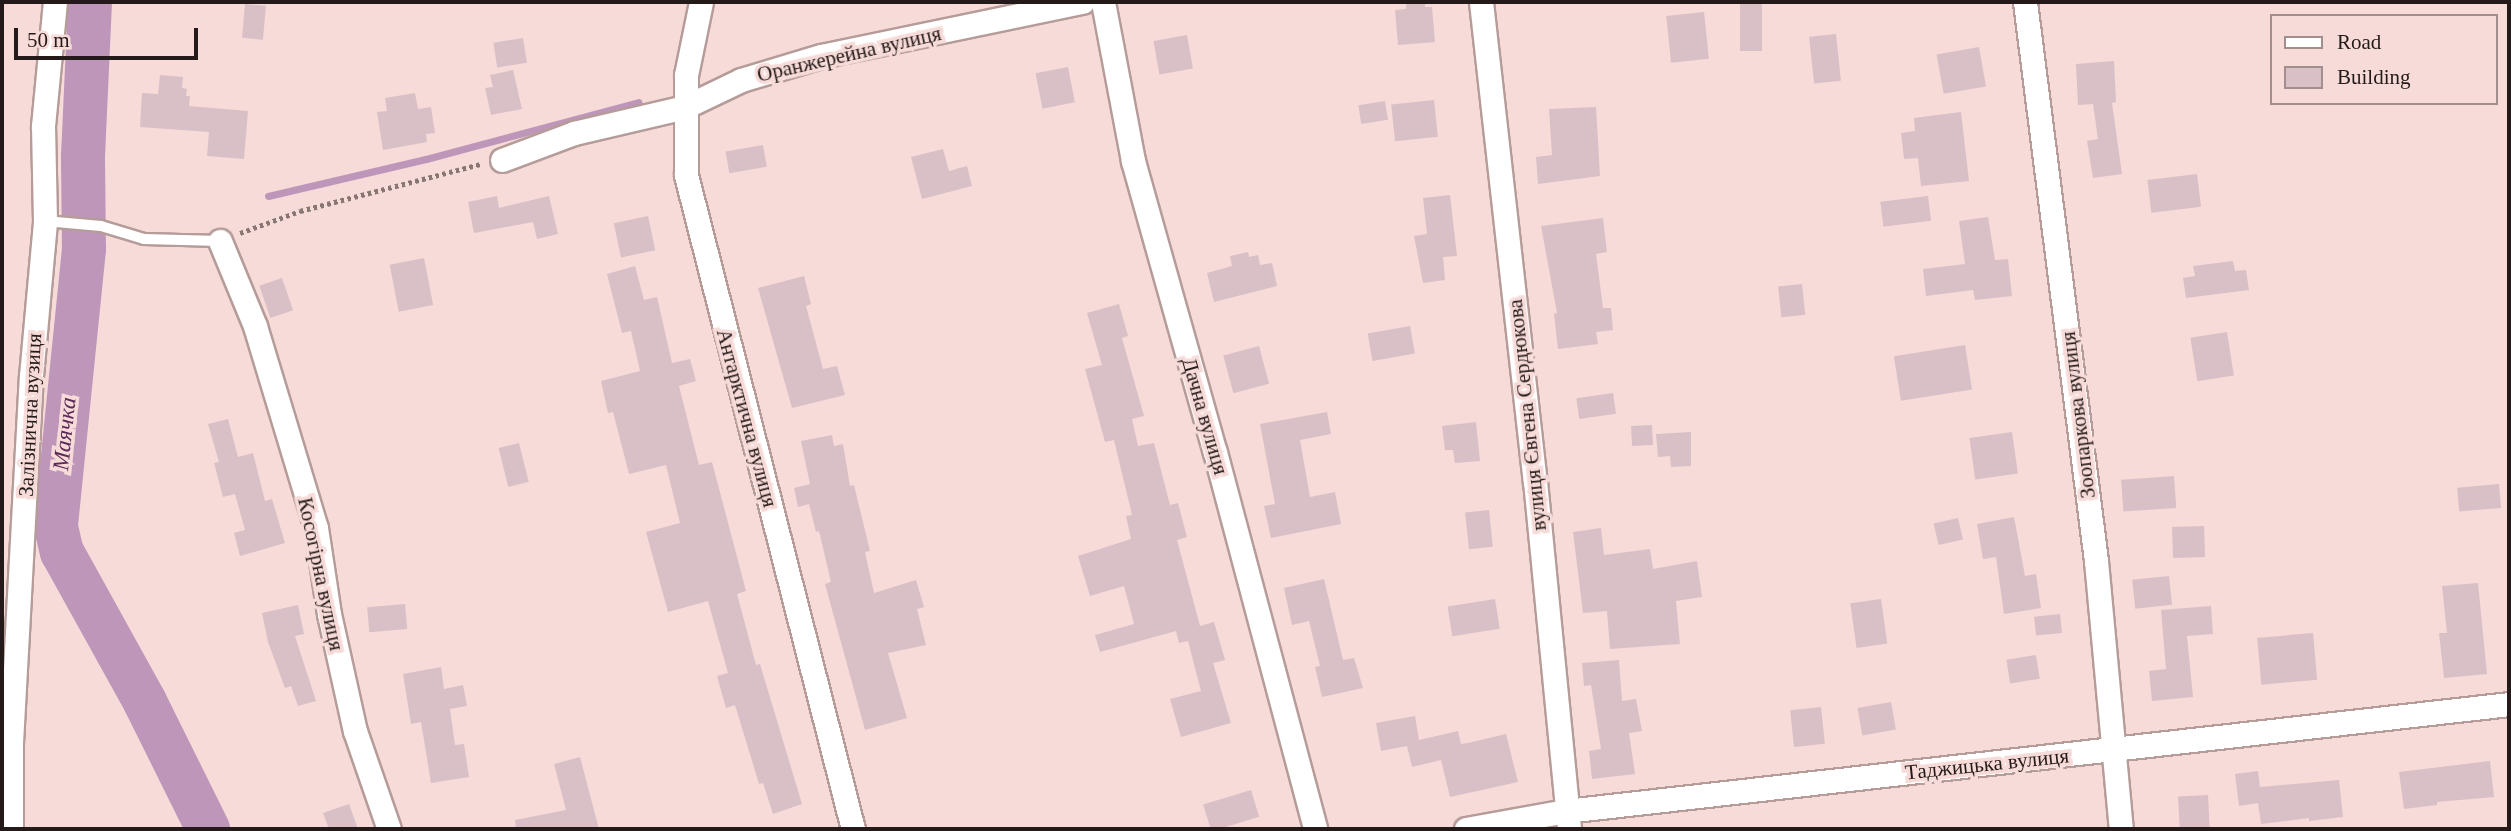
<!DOCTYPE html>
<html>
<head>
<meta charset="utf-8">
<style>
  body { margin:0 }
  #map { position:relative; width:2511px; height:831px; overflow:hidden; background:#f6dbd8; font-family:"Times New Roman",serif }
  div>[style] { position:absolute }
  [style*='--x'] { left:calc(var(--x)*1px); top:calc(var(--y)*1px); width:calc(var(--w)*1px); rotate:calc(var(--a)*1deg) }
  .stream>* { height:7px; margin:-3.5px; padding:0 3.5px; transform-origin:3.5px; border-radius:3.5px; background:#be96ba }
  .river>* { height:44px; margin:-22px; padding:0 22px; transform-origin:22px; border-radius:22px; background:#be96ba }
  .building>* { inset:0; background:#d9c0c7; transform-origin:0 0 }
  .path>* { height:4.5px; margin-top:-2.25px; transform-origin:0; background:repeating-linear-gradient(90deg,#887674 0 3.5px,transparent 0 7px) }
  .roads { filter:drop-shadow(2px 0 #b59c99) drop-shadow(-2px 0 #b59c99) drop-shadow(0 2px #b59c99) drop-shadow(0 -2px #b59c99) }
  .lane>* { height:10px; margin:-5px; padding:0 5px; transform-origin:5px; border-radius:5px; background:#fff }
  .street>* { height:23px; margin:-11.5px; padding:0 11.5px; transform-origin:11.5px; border-radius:11.5px; background:#fff }
  span { translate:-50% -50%; white-space:nowrap; text-align:center; line-height:1.15; -webkit-text-stroke:7px #f6dbd8; paint-order:stroke }
  .street-label { font-size:21px; color:#241a19 }
  .water-label { font-size:23px; color:#5d2b59; font-style:italic }
  .frame { position:absolute; inset:0; border:4px solid #241a19; pointer-events:none }
  .legend { position:absolute; left:2270px; top:14px; width:228px; height:91px; box-sizing:border-box; background:#f6dbd8; border:2px solid #a28e8c; margin:0; padding:9px 12px; list-style:none; font-size:21px; color:#241a19 }
  .legend li { display:flex; align-items:center; gap:14px; height:35px }
  .legend b { width:35px; border:2px solid #a28e8c }
  .scale { position:absolute; left:14px; top:28px; width:184px; height:32px; box-sizing:border-box; border:4px solid #241a19; border-top:0; padding-left:9px; font-size:21px; line-height:24px; white-space:nowrap; color:#241a19; -webkit-text-stroke:5px #f6dbd8; paint-order:stroke }
</style>
</head>
<body>
<div id="map">
  <div class="stream">
    <div style="--x:268;--y:196;--w:162;--a:-13.2"></div>
    <div style="--x:426;--y:159;--w:220;--a:-15"></div>
  </div>
  <div class="river">
    <div style="--x:90;--y:2;--w:156;--a:92.6"></div>
    <div style="--x:83;--y:158;--w:91;--a:89.4"></div>
    <div style="--x:84;--y:249;--w:279;--a:95.8"></div>
    <div style="--x:56;--y:527;--w:26;--a:77"></div>
    <div style="--x:62;--y:552;--w:171;--a:61"></div>
    <div style="--x:145;--y:702;--w:142;--a:63.6"></div>
  </div>
  <div class="building">
    <div style="clip-path:polygon(1425px 2px,1425px 7px,1432px 7px,1435px 42px,1398px 45px,1395px 10px,1406px 9px,1406px 3px)"></div>
    <div style="left:1740px;top:2px;width:22px;height:49px"></div>
    <div style="left:245px;top:4px;width:21px;height:34px;rotate:5deg"></div>
    <div style="left:1704px;top:12px;width:47px;height:38px;rotate:84deg"></div>
    <div style="left:1836px;top:34px;width:47px;height:27px;rotate:84deg"></div>
    <div style="left:1187px;top:35px;width:34px;height:34px;rotate:80deg"></div>
    <div style="left:523px;top:38px;width:25px;height:30px;rotate:81deg"></div>
    <div style="left:1979px;top:47px;width:40px;height:43px;rotate:80deg"></div>
    <div style="clip-path:polygon(2114px 61px,2116px 102px,2112px 103px,2122px 174px,2093px 178px,2087px 141px,2098px 139px,2093px 104px,2078px 105px,2076px 64px)"></div>
    <div style="left:1068px;top:67px;width:36px;height:33px;rotate:79deg"></div>
    <div style="clip-path:polygon(513px 70px,522px 109px,491px 115px,485px 88px,493px 87px,490px 75px)"></div>
    <div style="clip-path:polygon(160px 75px,183px 77px,182px 88px,187px 89px,186px 96px,190px 96px,189px 106px,248px 111px,244px 159px,207px 156px,209px 132px,140px 127px,142px 93px,158px 94px)"></div>
    <div style="clip-path:polygon(415px 93px,418px 109px,431px 107px,435px 133px,426px 134px,427px 142px,383px 150px,377px 112px,387px 111px,385px 98px)"></div>
    <div style="left:1434px;top:100px;width:37px;height:43px;rotate:84deg"></div>
    <div style="left:1385px;top:101px;width:19px;height:27px;rotate:81deg"></div>
    <div style="clip-path:polygon(1596px 107px,1600px 176px,1538px 184px,1536px 157px,1552px 155px,1549px 109px)"></div>
    <div style="clip-path:polygon(1961px 112px,1969px 181px,1921px 186px,1918px 158px,1904px 159px,1901px 133px,1915px 131px,1914px 118px)"></div>
    <div style="left:763px;top:145px;width:22px;height:38px;rotate:80deg"></div>
    <div style="clip-path:polygon(943px 149px,949px 171px,967px 166px,972px 186px,922px 199px,911px 157px)"></div>
    <div style="left:2197px;top:174px;width:33px;height:50px;rotate:83deg"></div>
    <div style="clip-path:polygon(1450px 195px,1457px 256px,1443px 257px,1445px 280px,1423px 283px,1414px 236px,1427px 234px,1423px 198px)"></div>
    <div style="clip-path:polygon(497px 196px,499px 208px,549px 196px,558px 234px,537px 239px,533px 222px,474px 233px,468px 202px)"></div>
    <div style="left:1928px;top:196px;width:25px;height:48px;rotate:83deg"></div>
    <div style="left:648px;top:216px;width:35px;height:35px;rotate:78deg"></div>
    <div style="clip-path:polygon(1988px 217px,1995px 260px,2008px 259px,2012px 296px,1975px 300px,1973px 290px,1926px 296px,1923px 269px,1965px 264px,1959px 221px)"></div>
    <div style="clip-path:polygon(1603px 218px,1607px 252px,1596px 254px,1603px 308px,1611px 308px,1613px 330px,1596px 332px,1598px 344px,1558px 349px,1554px 314px,1557px 313px,1541px 226px)"></div>
    <div style="clip-path:polygon(1248px 252px,1249px 257px,1258px 255px,1260px 265px,1272px 263px,1277px 286px,1214px 302px,1207px 273px,1232px 266px,1230px 256px)"></div>
    <div style="left:424px;top:258px;width:48px;height:35px;rotate:79deg"></div>
    <div style="clip-path:polygon(2233px 261px,2235px 271px,2246px 270px,2249px 290px,2186px 298px,2183px 278px,2195px 276px,2193px 266px)"></div>
    <div style="clip-path:polygon(635px 266px,644px 300px,657px 297px,672px 363px,690px 359px,696px 381px,679px 386px,699px 465px,712px 462px,746px 591px,737px 594px,756px 665px,760px 664px,802px 804px,773px 814px,763px 783px,759px 784px,735px 705px,726px 708px,717px 676px,728px 673px,708px 601px,668px 612px,646px 532px,680px 523px,666px 465px,629px 474px,613px 412px,608px 413px,601px 381px,640px 371px,631px 331px,622px 333px,607px 274px)"></div>
    <div style="clip-path:polygon(804px 276px,811px 304px,806px 306px,823px 369px,837px 366px,845px 395px,792px 408px,758px 288px)"></div>
    <div style="left:282px;top:278px;width:34px;height:24px;rotate:71deg"></div>
    <div style="left:1802px;top:284px;width:31px;height:24px;rotate:84deg"></div>
    <div style="clip-path:polygon(1119px 304px,1128px 336px,1122px 338px,1144px 416px,1132px 419px,1138px 446px,1154px 443px,1170px 505px,1178px 503px,1187px 537px,1177px 540px,1200px 626px,1214px 622px,1225px 660px,1213px 663px,1231px 723px,1181px 737px,1170px 699px,1201px 691px,1188px 641px,1179px 643px,1176px 631px,1100px 652px,1095px 635px,1134px 624px,1124px 586px,1090px 596px,1078px 556px,1131px 539px,1126px 516px,1132px 515px,1114px 440px,1105px 442px,1085px 369px,1102px 365px,1087px 313px)"></div>
    <div style="left:1410px;top:326px;width:28px;height:43px;rotate:80deg"></div>
    <div style="left:2227px;top:332px;width:44px;height:37px;rotate:81deg"></div>
    <div style="left:1965px;top:345px;width:45px;height:72px;rotate:81deg"></div>
    <div style="left:1259px;top:346px;width:39px;height:37px;rotate:75deg"></div>
    <div style="left:1613px;top:393px;width:21px;height:37px;rotate:82deg"></div>
    <div style="clip-path:polygon(1327px 412px,1331px 434px,1300px 440px,1310px 497px,1335px 492px,1341px 524px,1271px 538px,1264px 506px,1275px 504px,1260px 424px)"></div>
    <div style="clip-path:polygon(228px 419px,238px 457px,253px 453px,265px 501px,272px 499px,285px 543px,240px 556px,234px 533px,245px 530px,235px 494px,223px 497px,214px 463px,219px 462px,208px 424px)"></div>
    <div style="clip-path:polygon(1476px 422px,1480px 461px,1455px 463px,1453px 450px,1445px 450px,1442px 426px)"></div>
    <div style="left:1652px;top:425px;width:20px;height:21px;rotate:87deg"></div>
    <div style="clip-path:polygon(1691px 432px,1691px 466px,1671px 467px,1670px 456px,1658px 457px,1656px 434px)"></div>
    <div style="left:2012px;top:432px;width:42px;height:43px;rotate:82deg"></div>
    <div style="clip-path:polygon(832px 435px,834px 446px,843px 444px,850px 486px,854px 485px,870px 551px,865px 552px,874px 593px,916px 580px,924px 607px,917px 609px,926px 645px,888px 653px,907px 718px,865px 730px,825px 584px,831px 582px,819px 531px,816px 532px,809px 504px,798px 507px,794px 488px,810px 484px,801px 441px)"></div>
    <div style="left:519px;top:443px;width:40px;height:21px;rotate:76deg"></div>
    <div style="left:2174px;top:476px;width:32px;height:53px;rotate:86deg"></div>
    <div style="left:2499px;top:484px;width:24px;height:42px;rotate:85deg"></div>
    <div style="left:1489px;top:510px;width:37px;height:24px;rotate:84deg"></div>
    <div style="clip-path:polygon(2014px 517px,2025px 576px,2036px 574px,2041px 608px,2004px 614px,1996px 557px,1983px 559px,1977px 524px)"></div>
    <div style="left:1958px;top:518px;width:22px;height:25px;rotate:77deg"></div>
    <div style="left:2204px;top:526px;width:31px;height:32px;rotate:88deg"></div>
    <div style="clip-path:polygon(1601px 528px,1604px 555px,1650px 549px,1653px 569px,1697px 561px,1702px 597px,1676px 601px,1680px 644px,1610px 649px,1607px 611px,1583px 613px,1573px 532px)"></div>
    <div style="left:2169px;top:576px;width:29px;height:37px;rotate:84deg"></div>
    <div style="clip-path:polygon(1324px 579px,1343px 660px,1354px 658px,1363px 688px,1322px 697px,1315px 667px,1320px 666px,1309px 621px,1292px 625px,1284px 588px)"></div>
    <div style="clip-path:polygon(2478px 583px,2487px 674px,2444px 678px,2439px 633px,2447px 633px,2442px 586px)"></div>
    <div style="left:1495px;top:599px;width:30px;height:48px;rotate:81deg"></div>
    <div style="left:1881px;top:599px;width:45px;height:31px;rotate:82deg"></div>
    <div style="left:405px;top:604px;width:25px;height:38px;rotate:85deg"></div>
    <div style="clip-path:polygon(298px 605px,304px 634px,295px 636px,316px 701px,298px 706px,291px 686px,285px 688px,268px 642px,262px 613px)"></div>
    <div style="clip-path:polygon(2211px 606px,2213px 634px,2187px 636px,2193px 697px,2152px 701px,2149px 671px,2166px 669px,2161px 610px)"></div>
    <div style="left:2060px;top:614px;width:19px;height:26px;rotate:84deg"></div>
    <div style="left:2313px;top:633px;width:47px;height:56px;rotate:85deg"></div>
    <div style="left:2036px;top:655px;width:24px;height:30px;rotate:81deg"></div>
    <div style="clip-path:polygon(1619px 660px,1622px 701px,1636px 699px,1642px 731px,1629px 733px,1635px 774px,1592px 779px,1589px 751px,1601px 749px,1591px 685px,1584px 686px,1582px 663px)"></div>
    <div style="clip-path:polygon(441px 667px,444px 689px,463px 685px,467px 706px,450px 709px,455px 745px,464px 744px,469px 777px,431px 783px,421px 722px,411px 724px,403px 674px)"></div>
    <div style="left:1891px;top:702px;width:28px;height:34px;rotate:80deg"></div>
    <div style="left:1821px;top:707px;width:37px;height:31px;rotate:84deg"></div>
    <div style="clip-path:polygon(1415px 716px,1419px 740px,1458px 731px,1461px 744px,1468px 743px,1506px 734px,1518px 782px,1450px 797px,1441px 760px,1412px 767px,1407px 746px,1381px 751px,1376px 723px)"></div>
    <div style="clip-path:polygon(580px 757px,599px 829px,516px 829px,515px 820px,566px 810px,554px 764px)"></div>
    <div style="clip-path:polygon(2490px 761px,2494px 797px,2437px 802px,2437px 805px,2404px 809px,2399px 772px)"></div>
    <div style="clip-path:polygon(2258px 771px,2260px 787px,2339px 780px,2343px 817px,2309px 821px,2309px 818px,2261px 824px,2258px 803px,2239px 806px,2235px 774px)"></div>
    <div style="left:1251px;top:790px;width:28px;height:50px;rotate:73deg"></div>
    <div style="left:2208px;top:795px;width:34px;height:30px;rotate:87deg"></div>
    <div style="clip-path:polygon(349px 804px,358px 829px,329px 829px,323px 813px)"></div>
  </div>
  <div class="path">
    <div style="--x:240;--y:233;--w:64;--a:-20.1"></div>
    <div style="--x:300;--y:211;--w:186;--a:-14.6"></div>
  </div>
  <div class="roads">
    <div class="lane">
      <div style="--x:45;--y:221;--w:56;--a:5.1"></div>
      <div style="--x:101;--y:226;--w:45;--a:16.8"></div>
      <div style="--x:144;--y:239;--w:76;--a:1.5"></div>
    </div>
    <div class="street">
      <div style="--x:701;--y:2;--w:75;--a:101.6"></div>
      <div style="--x:686;--y:75;--w:100;--a:90"></div>
      <div style="--x:686;--y:175;--w:675;--a:75.68"></div>
      <div style="--x:1103;--y:2;--w:162;--a:79.3"></div>
      <div style="--x:1133;--y:161;--w:302;--a:74.3"></div>
      <div style="--x:1215;--y:452;--w:390;--a:75.1"></div>
      <div style="--x:1481;--y:2;--w:482;--a:83.6"></div>
      <div style="--x:1535;--y:481;--w:350;--a:84.4"></div>
      <div style="--x:2025;--y:2;--w:563;--a:82.76"></div>
      <div style="--x:2096;--y:561;--w:269;--a:84.7"></div>
      <div style="--x:502;--y:160;--w:77;--a:-20.6"></div>
      <div style="--x:574;--y:133;--w:114;--a:-13.2"></div>
      <div style="--x:685;--y:107;--w:62;--a:-25.7"></div>
      <div style="--x:741;--y:80;--w:84;--a:-16.7"></div>
      <div style="--x:821;--y:56;--w:267;--a:-11.7"></div>
      <div style="--x:220;--y:241;--w:92;--a:67.6"></div>
      <div style="--x:255;--y:326;--w:211;--a:73.2"></div>
      <div style="--x:316;--y:528;--w:87;--a:81.4"></div>
      <div style="--x:329;--y:614;--w:120;--a:77.5"></div>
      <div style="--x:355;--y:731;--w:104;--a:70.9"></div>
      <div style="--x:11;--y:829;--w:86;--a:-90"></div>
      <div style="--x:11;--y:743;--w:368;--a:-86.9"></div>
      <div style="--x:31;--y:376;--w:156;--a:-84.8"></div>
      <div style="--x:45;--y:221;--w:95;--a:-91.2"></div>
      <div style="--x:43;--y:126;--w:125;--a:-84.5"></div>
      <div style="--x:1466;--y:829;--w:102;--a:-10.2"></div>
      <div style="--x:1566;--y:811;--w:949;--a:-6.47"></div>
    </div>
  </div>
  <div class="street-label">
    <span style="left:849px;top:54px;rotate:-13deg">Оранжерейна вулиця</span>
    <span style="left:30px;top:415px;rotate:-87deg">Залізнична вузиця</span>
    <span style="left:1527px;top:415px;rotate:-96deg">вулиця Євгена Сердюкова</span>
    <span style="left:2078px;top:415px;rotate:-97deg">Зоопаркова вулиця</span>
    <span style="left:1205px;top:416px;rotate:74deg">Дачна вулиця</span>
    <span style="left:747px;top:418px;rotate:75deg">Антарктична вулиця</span>
    <span style="left:321px;top:574px;rotate:78deg">Косогірна вулиця</span>
    <span style="left:1987px;top:764px;rotate:-6deg">Таджицька вулиця</span>
  </div>
  <div class="water-label">
    <span style="left:65px;top:434px;rotate:-84deg">Маячка</span>
  </div>
  <div class="frame"></div>
  <ul class="legend">
  <li><b style="height:9px;background:#fff"></b>Road</li>
  <li><b style="height:19px;background:#d9c0c7"></b>Building</li>
  </ul>
  <div class="scale">50 m</div>
</div>
</body>
</html>
